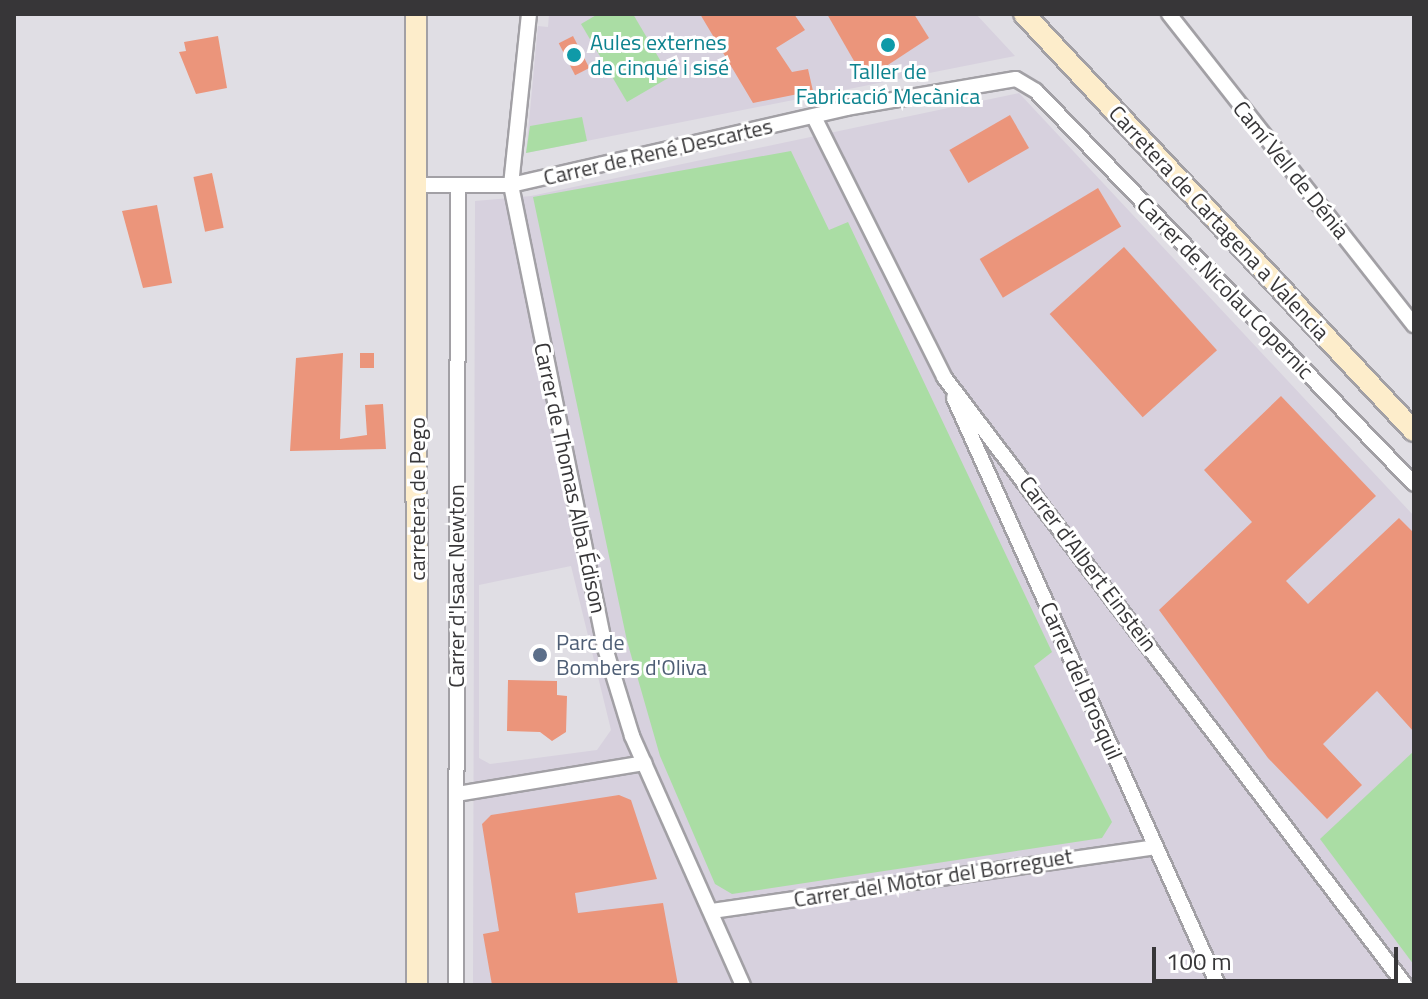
<!DOCTYPE html>
<html>
<head>
<meta charset="utf-8">
<style>
  body { margin:0 }
  #map { position:relative; width:1428px; height:999px; overflow:hidden; background:#e0dee4; font-family:"Titillium Web",sans-serif }
  div>[style] { position:absolute }
  [style*='--x'] { left:calc(var(--x)*1px); top:calc(var(--y)*1px); width:calc(var(--w)*1px); rotate:calc(var(--a)*1deg) }
  .built>* { inset:0; background:#d7d1de }
  .green>* { inset:0; background:#aadda4 }
  .building>* { inset:0; background:#eb957b; transform-origin:0 0 }
  .roads { filter:drop-shadow(2px 0 #a2a0a5) drop-shadow(-2px 0 #a2a0a5) drop-shadow(0 2px #a2a0a5) drop-shadow(0 -2px #a2a0a5) }
  .minor>* { height:14px; margin:-7px; padding:0 7px; transform-origin:7px; border-radius:7px; background:#fff }
  .secondary>* { height:20px; margin:-10px; padding:0 10px; transform-origin:10px; border-radius:10px; background:#fdedcb }
  .dots>* { width:22px; height:22px; translate:-50% -50%; box-sizing:border-box; border:4px solid #fff; border-radius:50% }
  span { translate:-50% -50%; white-space:nowrap; text-align:center; line-height:1.15; -webkit-text-stroke:6px #fff; paint-order:stroke }
  .culture-label { font-size:22px; color:#0d838f }
  .left { translate:0 -50%; text-align:left }
  .street-label { font-size:22px; color:#373638 }
  .service-label { font-size:22px; color:#4e5e75 }
  .frame { position:absolute; inset:0; border:16px solid #373638; pointer-events:none }
  .scale { position:absolute; left:1152px; top:947px; width:246px; height:36px; box-sizing:border-box; border:4px solid #373638; border-top:0; padding-left:10px; font-size:24px; line-height:28px; white-space:nowrap; color:#373638; -webkit-text-stroke:6px #fff; paint-order:stroke }
</style>
</head>
<body>
<div id="map">
  <div class="built">
    <div style="clip-path:polygon(549px 14px,976px 14px,1015px 56px,526px 153px,538px 26px,548px 27px)"></div>
    <div style="clip-path:polygon(evenodd,1019px 93px,1414px 516px,1414px 985px,473px 985px,475px 201px,531px 196px,1019px 93px,571px 566px,611px 730px,597px 750px,490px 764px,479px 758px,479px 585px,571px 566px)"></div>
  </div>
  <div class="green">
    <div style="clip-path:polygon(598px 14px,633px 14px,670px 77px,627px 102px,581px 24px)"></div>
    <div style="clip-path:polygon(582px 117px,587px 141px,526px 153px,530px 126px)"></div>
    <div style="clip-path:polygon(791px 151px,829px 230px,848px 222px,1052px 652px,1034px 666px,1112px 822px,1102px 838px,732px 894px,715px 884px,660px 756px,627px 641px,533px 197px)"></div>
    <div style="clip-path:polygon(1414px 751px,1414px 965px,1320px 839px)"></div>
  </div>
  <div class="building">
    <div style="clip-path:polygon(700px 14px,794px 14px,805px 30px,776px 48px,792px 72px,808px 69px,813px 91px,753px 103px)"></div>
    <div style="clip-path:polygon(827px 14px,914px 14px,929px 38px,865px 80px)"></div>
    <div style="clip-path:polygon(218px 36px,227px 88px,196px 94px,179px 52px,186px 51px,184px 42px)"></div>
    <div style="left:573px;top:36px;width:36px;height:16px;rotate:63deg"></div>
    <div style="left:1010px;top:115px;width:38px;height:70px;rotate:60deg"></div>
    <div style="left:212px;top:173px;width:56px;height:19px;rotate:78deg"></div>
    <div style="left:1098px;top:188px;width:45px;height:138px;rotate:59deg"></div>
    <div style="clip-path:polygon(157px 205px,172px 283px,143px 288px,122px 211px)"></div>
    <div style="left:1124px;top:247px;width:139px;height:100px;rotate:48deg"></div>
    <div style="clip-path:polygon(343px 353px,340px 439px,367px 435px,365px 405px,383px 404px,386px 449px,290px 451px,296px 358px)"></div>
    <div style="left:374px;top:353px;width:15px;height:14px;rotate:90deg"></div>
    <div style="clip-path:polygon(1281px 396px,1376px 496px,1286px 581px,1308px 604px,1399px 518px,1414px 533px,1414px 732px,1377px 691px,1323px 744px,1362px 785px,1327px 819px,1268px 758px,1159px 610px,1252px 522px,1204px 470px)"></div>
    <div style="clip-path:polygon(508px 680px,557px 681px,557px 695px,567px 696px,566px 732px,552px 741px,540px 732px,507px 731px)"></div>
    <div style="clip-path:polygon(619px 795px,631px 800px,657px 879px,575px 893px,578px 913px,663px 903px,678px 985px,492px 985px,483px 934px,499px 931px,482px 824px,491px 815px)"></div>
  </div>
  <div class="roads">
    <div class="minor">
      <div style="--x:529;--y:14;--w:172;--a:96"></div>
      <div style="--x:511;--y:185;--w:472;--a:78.5"></div>
      <div style="--x:605;--y:648;--w:92;--a:72.9"></div>
      <div style="--x:632;--y:736;--w:273;--a:66"></div>
      <div style="--x:1169;--y:14;--w:396;--a:51.8"></div>
      <div style="--x:814;--y:117;--w:291;--a:63.4"></div>
      <div style="--x:944;--y:377;--w:763;--a:52.83"></div>
      <div style="--x:417;--y:185;--w:94;--a:0"></div>
      <div style="--x:511;--y:185;--w:344;--a:-12.9"></div>
      <div style="--x:846;--y:108;--w:172;--a:-9.7"></div>
      <div style="--x:1016;--y:79;--w:23;--a:31"></div>
      <div style="--x:1036;--y:91;--w:545;--a:46.11"></div>
      <div style="--x:954;--y:398;--w:644;--a:65.78"></div>
      <div style="--x:457;--y:794;--w:190;--a:-9.4"></div>
      <div style="--x:712;--y:911;--w:447;--a:-8.2"></div>
      <div style="--x:456;--y:985;--w:798;--a:-89.86"></div>
    </div>
    <div class="secondary">
      <div style="--x:416;--y:14;--w:971;--a:89.94"></div>
      <div style="--x:1024;--y:14;--w:571;--a:46.92"></div>
    </div>
  </div>
  <div class="dots">
    <div style="left:888px;top:45px;background:#0f9aa8"></div>
    <div style="left:574px;top:55px;background:#0f9aa8"></div>
    <div style="left:540px;top:655px;background:#5c6f8a"></div>
  </div>
  <div class="culture-label">
    <span class="left" style="left:590px;top:55px">Aules externes<br>de cinqué i sisé</span>
    <span style="left:888px;top:84px">Taller de<br>Fabricació Mecànica</span>
  </div>
  <div class="street-label">
    <span style="left:658px;top:152px;rotate:-13deg">Carrer de René Descartes</span>
    <span style="left:1291px;top:170px;rotate:51deg">Camí Vell de Dénia</span>
    <span style="left:1219px;top:223px;rotate:47deg">Carretera de Cartagena a Valencia</span>
    <span style="left:1225px;top:288px;rotate:46deg">Carrer de Nicolau Copernic</span>
    <span style="left:570px;top:478px;rotate:78deg">Carrer de Thomas Alba Édison</span>
    <span style="left:418px;top:499px;rotate:-90deg">carretera de Pego</span>
    <span style="left:1088px;top:564px;rotate:53deg">Carrer d'Albert Einstein</span>
    <span style="left:457px;top:586px;rotate:-90deg">Carrer d'Isaac Newton</span>
    <span style="left:1081px;top:681px;rotate:66deg">Carrer del Brosquil</span>
    <span style="left:933px;top:878px;rotate:-9deg">Carrer del Motor del Borreguet</span>
  </div>
  <div class="service-label">
    <span class="left" style="left:556px;top:655px">Parc de<br>Bombers d'Oliva</span>
  </div>
  <div class="frame"></div>
  <div class="scale">100 m</div>
</div>
</body>
</html>
